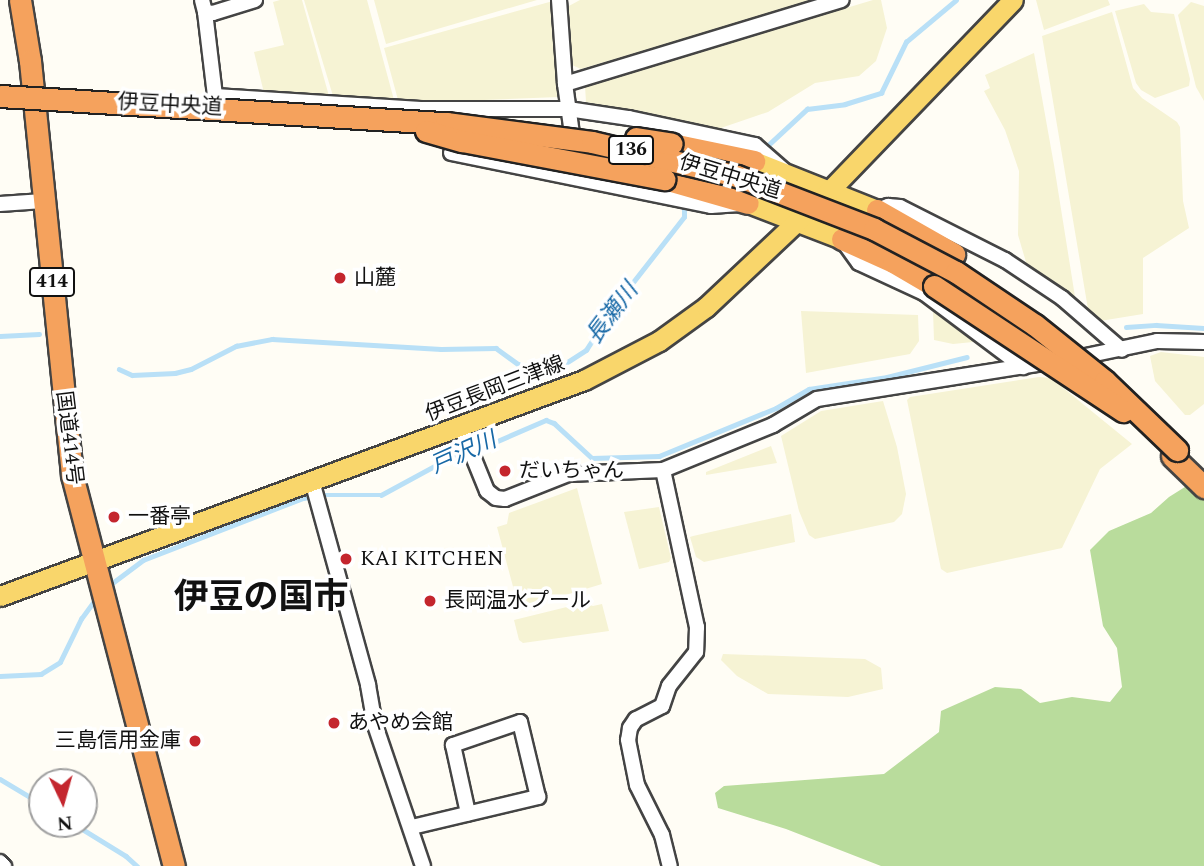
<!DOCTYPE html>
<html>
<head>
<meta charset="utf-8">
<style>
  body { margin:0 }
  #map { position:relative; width:1204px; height:866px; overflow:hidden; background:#fffdf5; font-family:Spectral,"Noto Sans JP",serif }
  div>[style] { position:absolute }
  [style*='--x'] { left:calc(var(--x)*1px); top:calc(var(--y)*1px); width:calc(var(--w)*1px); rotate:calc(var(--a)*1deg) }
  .farmland>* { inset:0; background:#f6f3d4 }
  .forest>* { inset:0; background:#b9dc9c }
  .stream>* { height:4.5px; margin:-2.25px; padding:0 2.25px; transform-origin:2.25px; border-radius:2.25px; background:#b9e0f7 }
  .roads { filter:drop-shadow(2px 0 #444) drop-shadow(-2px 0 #444) drop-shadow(0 2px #444) drop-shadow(0 -2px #444) }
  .minor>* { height:14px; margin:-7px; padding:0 7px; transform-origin:7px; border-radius:7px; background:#fff }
  .major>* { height:19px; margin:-9.5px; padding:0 9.5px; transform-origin:9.5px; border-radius:9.5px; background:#f9d66b }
  .highway>* { height:21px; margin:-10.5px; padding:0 10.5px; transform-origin:10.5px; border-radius:10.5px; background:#f5a25d }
  .bridges { filter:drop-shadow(2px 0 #222) drop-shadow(-2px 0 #222) drop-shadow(0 2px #222) drop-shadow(0 -2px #222) }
  .highway-bridge>* { height:21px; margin:-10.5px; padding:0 10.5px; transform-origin:10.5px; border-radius:10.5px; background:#f5a25d }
  .dots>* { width:19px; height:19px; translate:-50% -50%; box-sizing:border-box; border:4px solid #fff; border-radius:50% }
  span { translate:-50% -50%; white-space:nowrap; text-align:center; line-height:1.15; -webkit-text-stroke:7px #fff; paint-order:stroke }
  .shield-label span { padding:2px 5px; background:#fff; border:2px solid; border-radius:5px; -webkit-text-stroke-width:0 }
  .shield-label { font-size:19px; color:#111; font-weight:700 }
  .street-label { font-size:21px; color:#111 }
  .poi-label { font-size:21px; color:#111 }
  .left { translate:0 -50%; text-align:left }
  .right { translate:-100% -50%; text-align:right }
  .water-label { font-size:23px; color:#1768a6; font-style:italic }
  .town-label { font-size:35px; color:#111; font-weight:700 }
  .north { position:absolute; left:28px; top:768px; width:70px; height:70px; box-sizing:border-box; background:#fff; border:2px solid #a0a0a0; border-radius:50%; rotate:175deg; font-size:19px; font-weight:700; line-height:28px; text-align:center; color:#111 }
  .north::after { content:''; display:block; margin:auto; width:24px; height:32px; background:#c4262e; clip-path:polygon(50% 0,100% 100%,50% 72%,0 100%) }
</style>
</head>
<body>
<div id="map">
  <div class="farmland">
    <div style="clip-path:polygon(280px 0,302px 0,329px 96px,264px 93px,254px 52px,284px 45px,273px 2px)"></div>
    <div style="clip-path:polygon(304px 0,367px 0,394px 100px,333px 96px)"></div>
    <div style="clip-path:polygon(374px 0,537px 0,386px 44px)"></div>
    <div style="clip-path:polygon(580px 0,815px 0,581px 69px,572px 65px,567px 7px)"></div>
    <div style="clip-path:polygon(873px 0,881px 0,887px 28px,876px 61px,859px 76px,815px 83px,768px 112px,718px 129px,586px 102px,585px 86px)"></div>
    <div style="clip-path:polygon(1036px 0,1108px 0,1110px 5px,1044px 30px)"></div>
    <div style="clip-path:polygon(553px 1px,559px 97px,432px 102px,398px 100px,384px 48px)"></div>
    <div style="clip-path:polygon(1191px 2px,1204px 6px,1204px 101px,1196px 87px,1178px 15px)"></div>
    <div style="clip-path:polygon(1144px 4px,1151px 12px,1174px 14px,1190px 79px,1189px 86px,1155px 98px,1141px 90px,1136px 83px,1115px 11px)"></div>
    <div style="clip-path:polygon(1112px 12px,1133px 88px,1142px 98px,1177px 122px,1180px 127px,1183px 201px,1189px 228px,1143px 258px,1143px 314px,1100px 321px,1089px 315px,1042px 36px)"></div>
    <div style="clip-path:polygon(1034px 53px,1054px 165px,1076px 303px,1028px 269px,1018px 235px,1019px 171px,1005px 130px,984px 91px,990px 88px,985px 75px)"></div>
    <div style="clip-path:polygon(936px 310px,974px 339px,973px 342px,953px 344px,934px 340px,933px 311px)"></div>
    <div style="clip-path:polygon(801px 311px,918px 315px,919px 341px,910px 354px,806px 373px)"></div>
    <div style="clip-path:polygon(1161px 352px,1204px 357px,1204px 404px,1190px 415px,1185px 415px,1155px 381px,1150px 356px)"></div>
    <div style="clip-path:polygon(1039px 377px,1051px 378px,1132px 444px,1100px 469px,1062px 548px,947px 573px,941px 569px,907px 400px,910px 397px)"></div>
    <div style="clip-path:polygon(883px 401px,897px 447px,906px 494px,902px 514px,894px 522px,815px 539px,809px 535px,799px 511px,781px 436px,821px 411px)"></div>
    <div style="clip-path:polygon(771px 446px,777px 463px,706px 475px,706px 472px)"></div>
    <div style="clip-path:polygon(577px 488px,602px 584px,519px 609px,497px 527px,507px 524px,509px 513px)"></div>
    <div style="clip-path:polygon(659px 507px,671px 558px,669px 562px,639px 569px,624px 512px)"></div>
    <div style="clip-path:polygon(791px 514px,795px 542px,704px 562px,696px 557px,690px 537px,693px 536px)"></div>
    <div style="clip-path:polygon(583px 603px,593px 606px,602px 604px,609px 631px,523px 643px,519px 640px,514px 620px)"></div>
    <div style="clip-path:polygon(723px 654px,865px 659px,881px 668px,883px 689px,848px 697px,768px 694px,737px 676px,721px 660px)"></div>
  </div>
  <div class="forest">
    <div style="clip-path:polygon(1204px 475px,1204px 866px,881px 866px,786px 829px,718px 808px,715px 793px,724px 786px,884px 774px,939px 732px,941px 711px,995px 687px,1021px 689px,1040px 703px,1072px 697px,1110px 702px,1122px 687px,1117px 648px,1103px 626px,1090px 550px,1109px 531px,1151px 513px,1169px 497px)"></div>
  </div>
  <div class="stream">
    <div style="--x:764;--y:149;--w:59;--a:-42.9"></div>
    <div style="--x:807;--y:109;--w:38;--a:-7"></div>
    <div style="--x:845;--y:104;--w:38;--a:-17"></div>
    <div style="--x:881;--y:93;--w:57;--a:-63.9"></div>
    <div style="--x:906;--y:42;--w:65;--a:-40"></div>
    <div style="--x:1126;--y:327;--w:30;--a:-4"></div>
    <div style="--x:1156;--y:325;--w:48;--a:3.6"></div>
    <div style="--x:0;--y:336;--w:39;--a:-3"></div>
    <div style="--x:119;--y:369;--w:14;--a:25"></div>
    <div style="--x:132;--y:375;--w:43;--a:-2.7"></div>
    <div style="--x:175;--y:373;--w:16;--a:-14"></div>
    <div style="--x:191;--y:369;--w:51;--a:-27.1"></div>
    <div style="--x:236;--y:346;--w:37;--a:-11"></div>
    <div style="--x:272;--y:339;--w:169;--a:3.4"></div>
    <div style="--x:441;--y:349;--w:55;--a:-1"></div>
    <div style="--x:496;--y:348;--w:27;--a:36"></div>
    <div style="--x:518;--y:364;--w:28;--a:13"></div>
    <div style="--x:545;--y:370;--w:22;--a:-18"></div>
    <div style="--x:566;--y:363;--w:24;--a:-33"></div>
    <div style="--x:586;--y:350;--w:55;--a:-56.9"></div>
    <div style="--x:616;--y:304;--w:110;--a:-52"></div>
    <div style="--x:684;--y:217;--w:12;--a:-90"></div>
    <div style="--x:107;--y:587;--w:45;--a:-36.9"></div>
    <div style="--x:143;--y:560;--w:172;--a:-21.2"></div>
    <div style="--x:303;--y:498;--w:19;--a:-9"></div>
    <div style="--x:322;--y:495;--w:59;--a:0"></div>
    <div style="--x:381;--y:495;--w:92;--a:-28.5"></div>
    <div style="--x:462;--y:451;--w:17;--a:-7"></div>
    <div style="--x:479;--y:449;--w:73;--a:-23.4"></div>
    <div style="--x:546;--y:420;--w:9;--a:21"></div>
    <div style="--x:554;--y:423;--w:52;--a:42.6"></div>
    <div style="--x:592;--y:458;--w:67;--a:-1.7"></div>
    <div style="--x:659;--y:456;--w:126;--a:-22.3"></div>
    <div style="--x:776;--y:408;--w:38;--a:-30"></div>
    <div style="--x:809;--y:389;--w:79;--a:-8.7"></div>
    <div style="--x:887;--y:377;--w:82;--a:-14"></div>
    <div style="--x:0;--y:676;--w:41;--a:-2.8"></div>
    <div style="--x:41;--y:674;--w:22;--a:-32"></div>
    <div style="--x:60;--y:662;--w:48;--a:-64"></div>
    <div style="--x:81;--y:619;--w:26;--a:-54"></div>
    <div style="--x:0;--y:779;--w:49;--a:30.8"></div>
    <div style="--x:74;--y:824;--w:61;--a:31.6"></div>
    <div style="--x:126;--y:856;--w:15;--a:42"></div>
  </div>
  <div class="roads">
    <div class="minor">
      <div style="--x:202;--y:0;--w:12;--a:76"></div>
      <div style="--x:205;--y:12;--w:8;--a:7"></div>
      <div style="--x:213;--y:13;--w:44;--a:-17.2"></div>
      <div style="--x:559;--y:0;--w:84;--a:85.9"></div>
      <div style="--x:565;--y:84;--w:289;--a:-16.9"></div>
      <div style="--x:205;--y:12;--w:85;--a:83.2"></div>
      <div style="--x:215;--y:96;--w:206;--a:3.6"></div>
      <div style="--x:421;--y:109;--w:147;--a:0"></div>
      <div style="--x:568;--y:109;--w:62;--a:8.4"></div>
      <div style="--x:629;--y:118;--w:129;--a:12.1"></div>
      <div style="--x:755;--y:145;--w:38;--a:41"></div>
      <div style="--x:565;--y:84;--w:65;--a:82"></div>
      <div style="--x:451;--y:153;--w:265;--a:11.5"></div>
      <div style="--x:711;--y:206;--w:29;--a:-4"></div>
      <div style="--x:0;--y:204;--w:43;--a:-4"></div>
      <div style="--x:877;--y:210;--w:12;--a:-20"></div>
      <div style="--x:888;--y:206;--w:12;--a:5"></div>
      <div style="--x:900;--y:207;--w:118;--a:26.8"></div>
      <div style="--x:1005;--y:260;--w:69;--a:33.7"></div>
      <div style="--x:1062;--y:298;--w:79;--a:40.9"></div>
      <div style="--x:843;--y:241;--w:27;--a:54"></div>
      <div style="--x:859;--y:263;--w:72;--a:24.8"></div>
      <div style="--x:924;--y:293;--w:124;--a:36.8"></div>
      <div style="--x:1071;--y:359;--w:88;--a:-11.8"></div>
      <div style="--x:1157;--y:341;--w:47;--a:1.2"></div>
      <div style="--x:461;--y:427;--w:69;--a:67.9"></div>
      <div style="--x:487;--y:491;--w:11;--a:38"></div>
      <div style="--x:496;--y:498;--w:9;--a:6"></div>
      <div style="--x:505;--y:499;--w:68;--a:-21.6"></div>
      <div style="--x:568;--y:474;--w:95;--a:-2.4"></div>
      <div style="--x:663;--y:470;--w:119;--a:-22.2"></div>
      <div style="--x:773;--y:425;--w:51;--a:-30.6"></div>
      <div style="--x:817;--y:399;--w:237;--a:-9"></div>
      <div style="--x:663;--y:470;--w:161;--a:77.8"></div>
      <div style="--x:697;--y:627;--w:25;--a:92"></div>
      <div style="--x:696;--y:652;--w:43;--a:128.5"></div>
      <div style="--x:669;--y:686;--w:21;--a:109"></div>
      <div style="--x:662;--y:706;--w:29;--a:153"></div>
      <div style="--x:636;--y:719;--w:11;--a:124"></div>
      <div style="--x:630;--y:728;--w:12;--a:99"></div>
      <div style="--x:628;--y:740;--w:46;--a:78.7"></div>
      <div style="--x:637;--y:785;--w:56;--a:63.4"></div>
      <div style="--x:662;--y:835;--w:32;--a:76"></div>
      <div style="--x:312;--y:481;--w:212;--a:74.6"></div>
      <div style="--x:368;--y:685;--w:41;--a:80.1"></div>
      <div style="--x:375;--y:725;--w:149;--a:71.2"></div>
      <div style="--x:412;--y:827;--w:130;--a:-13.4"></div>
      <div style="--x:538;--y:797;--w:77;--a:-103.5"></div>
      <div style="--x:520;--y:722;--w:71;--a:161.1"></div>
      <div style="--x:453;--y:745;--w:70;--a:77.6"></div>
      <div style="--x:0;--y:862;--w:6;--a:45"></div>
    </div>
    <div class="major">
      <div style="--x:754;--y:161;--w:132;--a:21.7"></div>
      <div style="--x:748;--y:203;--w:101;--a:21"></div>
      <div style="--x:0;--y:596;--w:623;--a:-20.3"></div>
      <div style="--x:584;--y:380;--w:85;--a:-27.5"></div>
      <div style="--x:659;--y:341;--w:58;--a:-35.9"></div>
      <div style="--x:706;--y:307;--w:169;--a:-43.3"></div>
      <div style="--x:829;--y:191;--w:265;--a:-46.1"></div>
    </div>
    <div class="highway">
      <div style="--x:20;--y:0;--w:62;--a:80.7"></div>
      <div style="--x:30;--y:61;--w:416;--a:84.2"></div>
      <div style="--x:72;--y:475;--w:404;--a:75.4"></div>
      <div style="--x:672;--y:144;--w:84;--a:11.7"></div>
      <div style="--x:664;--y:179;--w:87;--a:15.9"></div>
      <div style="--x:877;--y:210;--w:89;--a:29.7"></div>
      <div style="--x:842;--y:239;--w:56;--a:24.3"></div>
      <div style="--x:893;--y:262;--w:48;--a:30.3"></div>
      <div style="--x:1172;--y:456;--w:45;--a:44.1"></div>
    </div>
  </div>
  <div class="bridges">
    <div class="highway-bridge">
      <div style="--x:0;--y:96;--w:447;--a:3.5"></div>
      <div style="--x:446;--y:123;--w:147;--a:7.4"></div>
      <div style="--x:592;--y:142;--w:149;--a:13.2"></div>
      <div style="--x:737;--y:176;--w:147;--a:21.1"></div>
      <div style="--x:874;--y:229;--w:93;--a:27.7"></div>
      <div style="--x:956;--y:272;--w:95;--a:33.9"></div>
      <div style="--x:1035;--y:325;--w:90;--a:38.7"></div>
      <div style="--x:1105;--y:381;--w:100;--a:43.8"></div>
      <div style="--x:426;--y:131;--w:37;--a:16"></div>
      <div style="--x:462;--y:141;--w:206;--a:10.7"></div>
      <div style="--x:636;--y:138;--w:36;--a:9"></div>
      <div style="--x:934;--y:286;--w:227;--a:33.5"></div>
    </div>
  </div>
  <div class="dots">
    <div style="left:340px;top:278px;background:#c4262e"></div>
    <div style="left:505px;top:471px;background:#c4262e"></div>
    <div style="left:114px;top:517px;background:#c4262e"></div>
    <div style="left:346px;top:559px;background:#c4262e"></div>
    <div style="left:430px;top:601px;background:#c4262e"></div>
    <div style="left:334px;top:723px;background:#c4262e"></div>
    <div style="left:195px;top:741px;background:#c4262e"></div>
  </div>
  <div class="shield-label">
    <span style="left:631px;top:150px">136</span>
    <span style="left:52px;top:282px">414</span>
  </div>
  <div class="street-label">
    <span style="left:170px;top:105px;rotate:3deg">伊豆中央道</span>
    <span style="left:730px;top:177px;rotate:17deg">伊豆中央道</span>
    <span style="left:495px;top:389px;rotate:-21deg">伊豆長岡三津線</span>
    <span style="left:69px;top:438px;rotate:83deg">国道414号</span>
  </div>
  <div class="poi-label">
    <span class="left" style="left:354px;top:278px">山麓</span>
    <span class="left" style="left:519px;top:471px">だいちゃん</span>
    <span class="left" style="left:128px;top:517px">一番亭</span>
    <span class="left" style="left:360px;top:559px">KAI KITCHEN</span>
    <span class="left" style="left:444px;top:601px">長岡温水プール</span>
    <span class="left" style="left:348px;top:723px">あやめ会館</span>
    <span class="right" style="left:181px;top:741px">三島信用金庫</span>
  </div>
  <div class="water-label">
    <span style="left:613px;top:314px;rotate:-53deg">長瀬川</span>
    <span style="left:464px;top:454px;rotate:-24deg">戸沢川</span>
  </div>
  <div class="town-label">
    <span style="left:261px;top:598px">伊豆の国市</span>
  </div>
  <div class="north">N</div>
</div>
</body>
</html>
